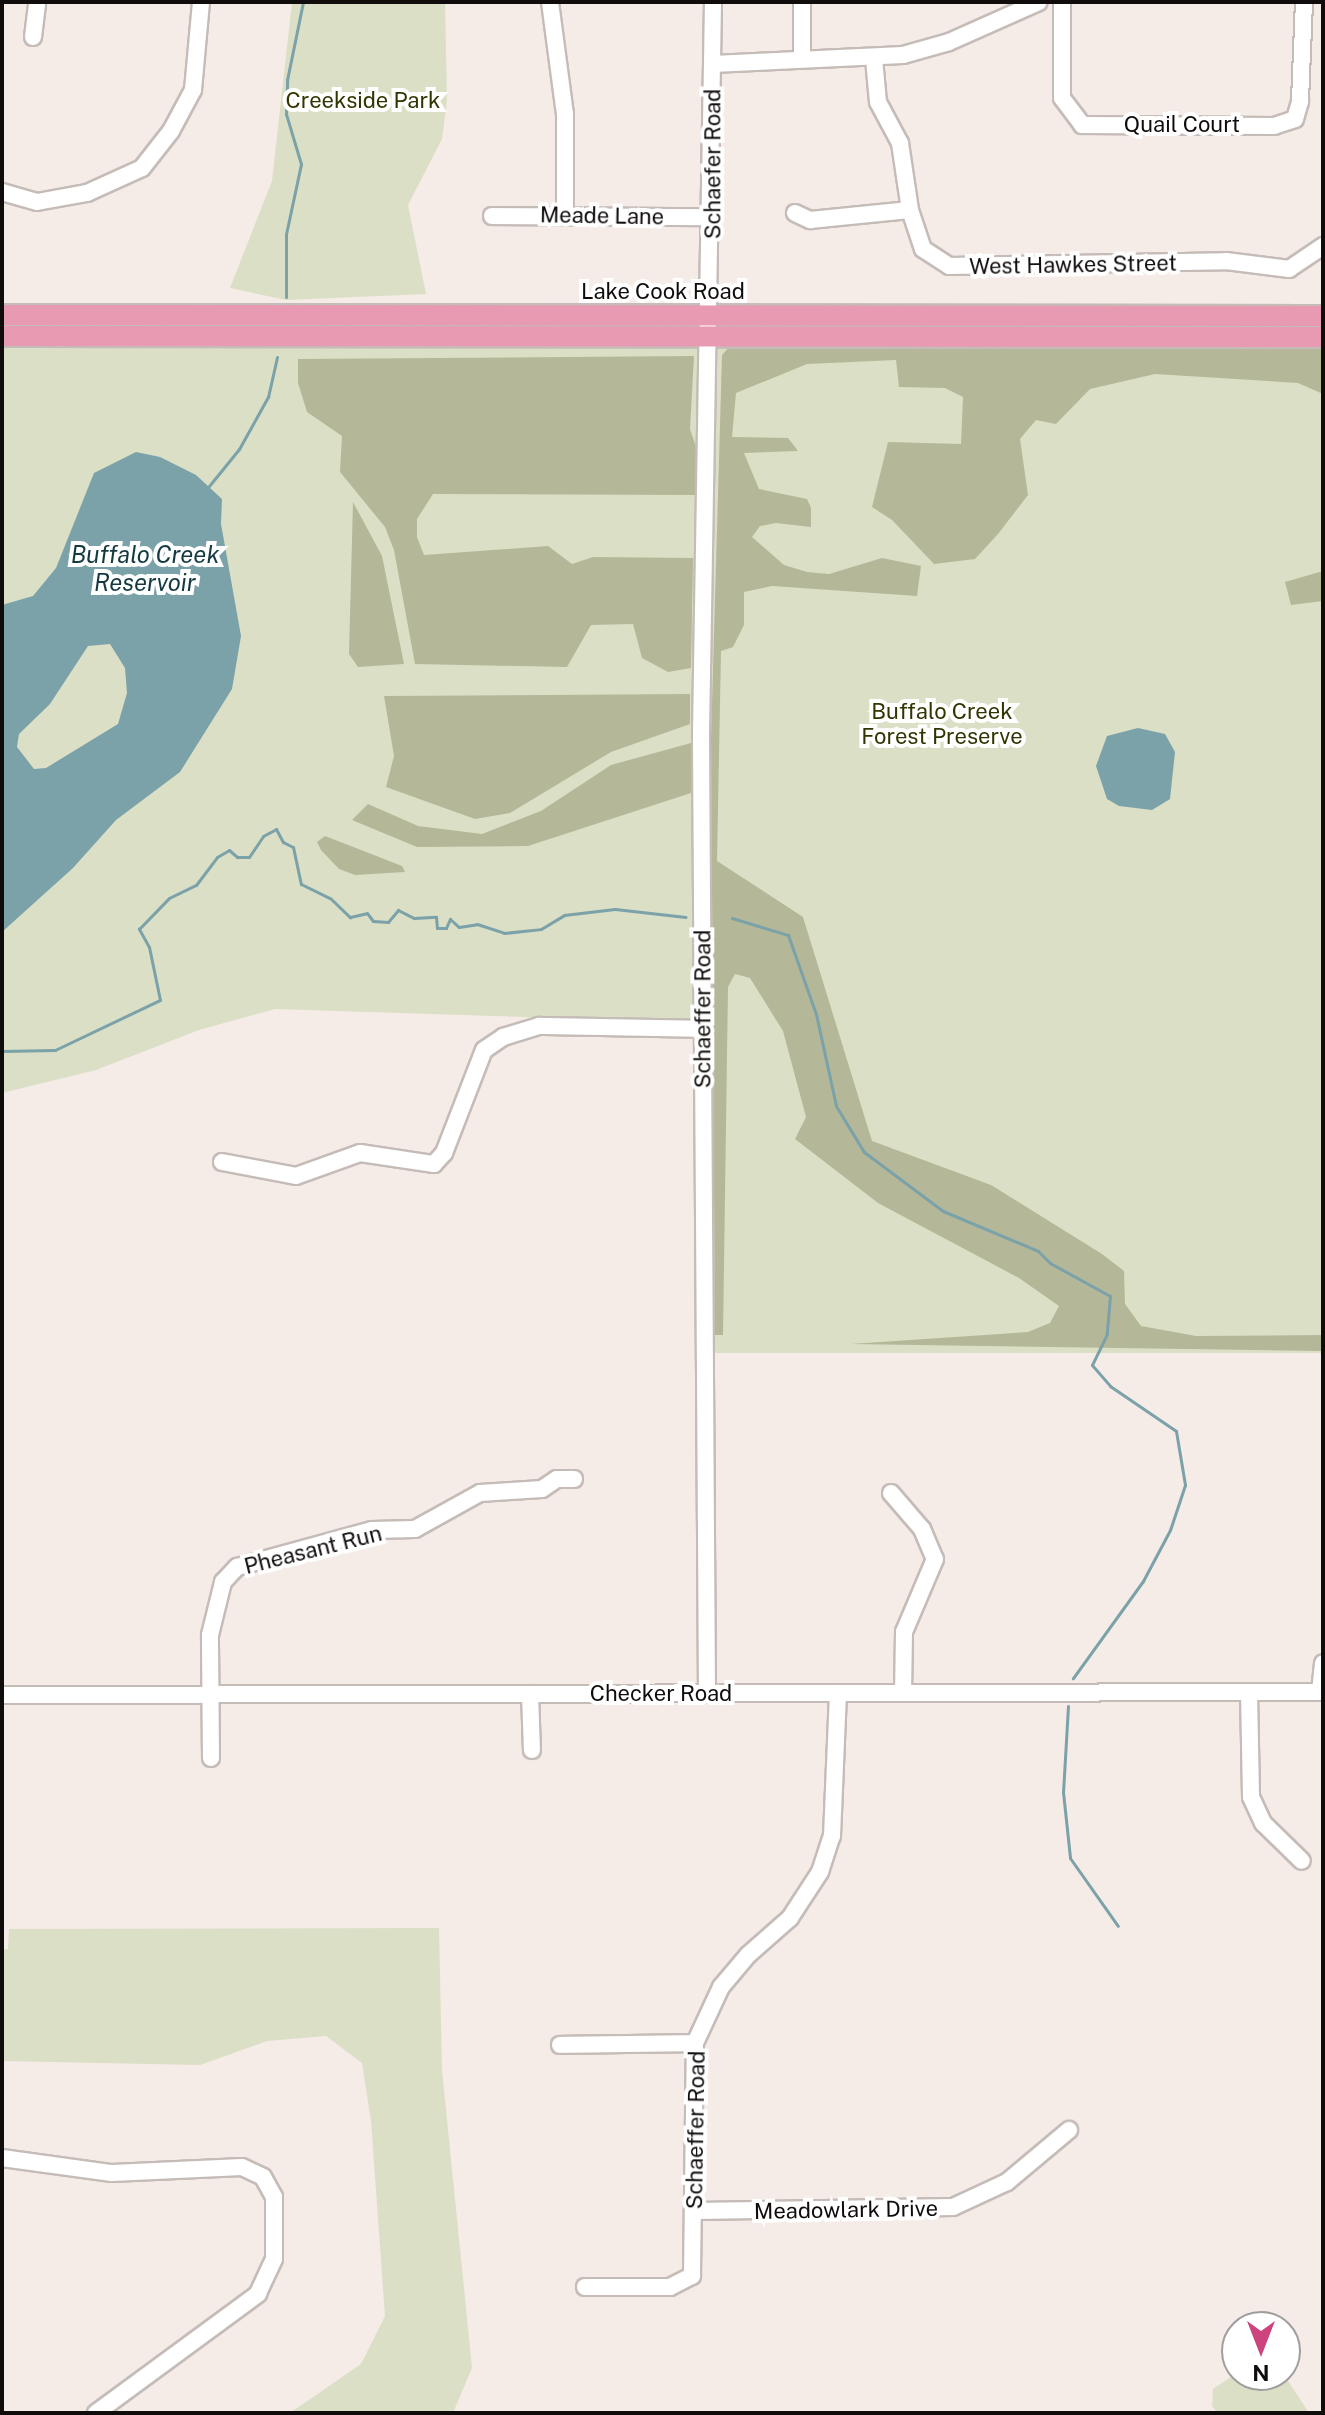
<!DOCTYPE html>
<html>
<head>
<meta charset="utf-8">
<style>
  body { margin:0 }
  #map { position:relative; width:1325px; height:2415px; overflow:hidden; background:#f5ebe7; font-family:"Public Sans",sans-serif }
  div>[style] { position:absolute }
  [style*='--x'] { left:calc(var(--x)*1px); top:calc(var(--y)*1px); width:calc(var(--w)*1px); rotate:calc(var(--a)*1deg) }
  .green>* { inset:0; background:#dbdfc5 }
  .forest>* { inset:0; background:#b4b898 }
  .water>* { inset:0; background:#7ba1a9 }
  .stream>* { height:3px; margin:-1.5px; padding:0 1.5px; transform-origin:1.5px; border-radius:1.5px; background:#7ba1a9 }
  .roads { filter:drop-shadow(2px 0 #c5bcb8) drop-shadow(-2px 0 #c5bcb8) drop-shadow(0 2px #c5bcb8) drop-shadow(0 -2px #c5bcb8) }
  .minor>* { height:16px; margin:-8px; padding:0 8px; transform-origin:8px; border-radius:8px; background:#fff }
  .major>* { height:20px; margin:-10px; padding:0 10px; transform-origin:10px; border-radius:10px; background:#e79ab2 }
  span { translate:-50% -50%; white-space:nowrap; text-align:center; line-height:1.15; -webkit-text-stroke:8px #fff; paint-order:stroke }
  .park-label { font-size:22px; color:#323500 }
  .street-label { font-size:22px; color:#0f0c0b }
  .water-label { font-size:24px; color:#143a41; font-style:italic }
  .frame { position:absolute; inset:0; border:4px solid #0f0c0b; pointer-events:none }
  .north { position:absolute; left:1221px; top:2311px; width:80px; height:80px; box-sizing:border-box; background:#fff; border:2px solid #9f9e9d; border-radius:50%; rotate:180deg; font-size:22px; font-weight:700; line-height:32px; text-align:center; color:#0f0c0b }
  .north::after { content:''; display:block; margin:auto; width:28px; height:36px; background:#cc437e; clip-path:polygon(50% 0,100% 100%,50% 72%,0 100%) }
</style>
</head>
<body>
<div id="map">
  <div class="green">
    <div style="clip-path:polygon(292px 2px,445px 2px,447px 100px,442px 139px,408px 205px,426px 294px,286px 300px,230px 288px,272px 181px)"></div>
    <div style="clip-path:polygon(2px 344px,1323px 344px,1323px 1353px,711px 1353px,709px 1023px,275px 1009px,199px 1030px,96px 1070px,2px 1093px)"></div>
    <div style="clip-path:polygon(439px 1928px,442px 2070px,472px 2368px,453px 2413px,290px 2413px,361px 2364px,385px 2316px,371px 2121px,362px 2063px,326px 2036px,267px 2041px,200px 2065px,2px 2061px,2px 1950px,8px 1949px,9px 1929px)"></div>
    <div style="clip-path:polygon(1234px 2375px,1276px 2375px,1288px 2381px,1309px 2413px,1218px 2413px,1212px 2406px,1213px 2389px)"></div>
  </div>
  <div class="forest">
    <div style="clip-path:polygon(730px 346px,1323px 347px,1323px 394px,1298px 383px,1155px 374px,1090px 389px,1056px 424px,1036px 420px,1020px 439px,1028px 495px,998px 534px,975px 559px,934px 564px,892px 520px,872px 507px,888px 442px,961px 444px,963px 397px,945px 388px,899px 387px,896px 360px,807px 364px,736px 393px,732px 437px,788px 438px,798px 451px,744px 453px,759px 489px,807px 499px,811px 508px,811px 527px,776px 523px,760px 526px,752px 537px,784px 565px,807px 572px,829px 574px,882px 558px,921px 566px,917px 596px,772px 586px,744px 592px,744px 625px,733px 647px,721px 651px,717px 861px,803px 917px,872px 1141px,991px 1185px,1102px 1254px,1124px 1271px,1125px 1304px,1141px 1326px,1196px 1336px,1323px 1335px,1323px 1351px,851px 1344px,1028px 1332px,1050px 1323px,1059px 1306px,1019px 1278px,878px 1203px,795px 1139px,806px 1117px,783px 1031px,750px 978px,735px 974px,728px 987px,723px 1335px,715px 1335px,711px 738px,722px 355px)"></div>
    <div style="clip-path:polygon(694px 356px,690px 429px,697px 450px,698px 495px,433px 494px,417px 519px,417px 537px,424px 555px,548px 546px,572px 564px,593px 557px,693px 558px,691px 668px,668px 672px,642px 658px,633px 624px,591px 625px,567px 667px,415px 664px,394px 550px,385px 527px,340px 472px,342px 436px,307px 412px,298px 383px,298px 359px)"></div>
    <div style="clip-path:polygon(353px 502px,382px 556px,404px 664px,358px 667px,349px 654px)"></div>
    <div style="clip-path:polygon(1323px 571px,1323px 601px,1291px 605px,1285px 582px)"></div>
    <div style="clip-path:polygon(690px 694px,690px 724px,611px 752px,510px 813px,475px 819px,386px 787px,394px 756px,384px 696px)"></div>
    <div style="clip-path:polygon(691px 743px,691px 793px,528px 846px,417px 847px,352px 820px,368px 804px,418px 826px,482px 834px,541px 811px,611px 765px)"></div>
    <div style="clip-path:polygon(325px 836px,402px 866px,405px 872px,355px 875px,339px 869px,321px 850px,317px 842px)"></div>
  </div>
  <div class="water">
    <div style="clip-path:polygon(evenodd,136px 452px,160px 457px,196px 475px,222px 499px,221px 524px,241px 636px,232px 689px,180px 772px,116px 820px,73px 868px,2px 932px,2px 605px,33px 596px,56px 568px,94px 473px,136px 452px,110px 644px,125px 668px,127px 693px,118px 724px,46px 768px,34px 769px,17px 747px,19px 734px,50px 704px,88px 646px,110px 644px)"></div>
    <div style="clip-path:polygon(1138px 728px,1165px 734px,1175px 752px,1170px 799px,1152px 810px,1119px 806px,1107px 799px,1096px 766px,1107px 736px)"></div>
  </div>
  <div class="stream">
    <div style="--x:286;--y:297;--w:63;--a:-90"></div>
    <div style="--x:286;--y:234;--w:72;--a:-77.9"></div>
    <div style="--x:301;--y:164;--w:52;--a:-106.7"></div>
    <div style="--x:286;--y:114;--w:34;--a:-88"></div>
    <div style="--x:287;--y:80;--w:80;--a:-78.4"></div>
    <div style="--x:209;--y:486;--w:48;--a:-51"></div>
    <div style="--x:239;--y:449;--w:60;--a:-60.9"></div>
    <div style="--x:268;--y:397;--w:41;--a:-77.3"></div>
    <div style="--x:732;--y:918;--w:59;--a:16.9"></div>
    <div style="--x:788;--y:935;--w:84;--a:70.5"></div>
    <div style="--x:816;--y:1014;--w:94;--a:77.7"></div>
    <div style="--x:836;--y:1106;--w:54;--a:58.7"></div>
    <div style="--x:864;--y:1152;--w:99;--a:36.8"></div>
    <div style="--x:943;--y:1211;--w:103;--a:22.8"></div>
    <div style="--x:1038;--y:1251;--w:17;--a:45"></div>
    <div style="--x:1050;--y:1263;--w:68;--a:28.8"></div>
    <div style="--x:1110;--y:1296;--w:38;--a:95"></div>
    <div style="--x:1107;--y:1334;--w:34;--a:116"></div>
    <div style="--x:1092;--y:1365;--w:28;--a:49"></div>
    <div style="--x:1110;--y:1386;--w:80;--a:34.3"></div>
    <div style="--x:1176;--y:1431;--w:55;--a:80.5"></div>
    <div style="--x:1185;--y:1485;--w:47;--a:108.4"></div>
    <div style="--x:1170;--y:1530;--w:58;--a:117.9"></div>
    <div style="--x:1143;--y:1581;--w:120;--a:125.8"></div>
    <div style="--x:2;--y:1051;--w:53;--a:-1.1"></div>
    <div style="--x:55;--y:1050;--w:116;--a:-25.5"></div>
    <div style="--x:160;--y:1000;--w:54;--a:-101.7"></div>
    <div style="--x:149;--y:947;--w:21;--a:-119"></div>
    <div style="--x:139;--y:929;--w:43;--a:-45.9"></div>
    <div style="--x:169;--y:898;--w:30;--a:-26"></div>
    <div style="--x:196;--y:885;--w:35;--a:-53"></div>
    <div style="--x:217;--y:857;--w:14;--a:-30"></div>
    <div style="--x:229;--y:850;--w:11;--a:41"></div>
    <div style="--x:237;--y:857;--w:12;--a:0"></div>
    <div style="--x:249;--y:857;--w:25;--a:-56"></div>
    <div style="--x:263;--y:836;--w:15;--a:-28"></div>
    <div style="--x:276;--y:829;--w:15;--a:62"></div>
    <div style="--x:283;--y:842;--w:11;--a:27"></div>
    <div style="--x:293;--y:847;--w:38;--a:78"></div>
    <div style="--x:301;--y:884;--w:32;--a:26"></div>
    <div style="--x:330;--y:898;--w:28;--a:44"></div>
    <div style="--x:350;--y:917;--w:17;--a:-13"></div>
    <div style="--x:367;--y:913;--w:10;--a:53"></div>
    <div style="--x:373;--y:921;--w:15;--a:4"></div>
    <div style="--x:388;--y:922;--w:16;--a:-50"></div>
    <div style="--x:398;--y:910;--w:18;--a:27"></div>
    <div style="--x:414;--y:918;--w:22;--a:-3"></div>
    <div style="--x:436;--y:917;--w:11;--a:85"></div>
    <div style="--x:437;--y:928;--w:9;--a:0"></div>
    <div style="--x:446;--y:928;--w:10;--a:-66"></div>
    <div style="--x:450;--y:919;--w:12;--a:42"></div>
    <div style="--x:459;--y:927;--w:18;--a:-9"></div>
    <div style="--x:477;--y:924;--w:28;--a:18"></div>
    <div style="--x:504;--y:933;--w:37;--a:-6"></div>
    <div style="--x:541;--y:929;--w:27;--a:-31"></div>
    <div style="--x:564;--y:915;--w:51;--a:-6.7"></div>
    <div style="--x:615;--y:909;--w:71;--a:6.4"></div>
    <div style="--x:1068;--y:1706;--w:86;--a:93.3"></div>
    <div style="--x:1063;--y:1792;--w:66;--a:83.9"></div>
    <div style="--x:1070;--y:1858;--w:83;--a:54.8"></div>
  </div>
  <div class="roads">
    <div class="minor">
      <div style="--x:550;--y:2;--w:113;--a:82.4"></div>
      <div style="--x:565;--y:114;--w:101;--a:90"></div>
      <div style="--x:1062;--y:2;--w:96;--a:90"></div>
      <div style="--x:1062;--y:98;--w:34;--a:53"></div>
      <div style="--x:1082;--y:125;--w:192;--a:0.3"></div>
      <div style="--x:1274;--y:126;--w:22;--a:-18"></div>
      <div style="--x:1295;--y:119;--w:19;--a:-74"></div>
      <div style="--x:1300;--y:101;--w:99;--a:-87.7"></div>
      <div style="--x:33;--y:37;--w:35;--a:-83"></div>
      <div style="--x:802;--y:59;--w:57;--a:-90"></div>
      <div style="--x:874;--y:59;--w:43;--a:84.7"></div>
      <div style="--x:878;--y:102;--w:47;--a:61.8"></div>
      <div style="--x:900;--y:143;--w:68;--a:81.5"></div>
      <div style="--x:910;--y:210;--w:41;--a:71.6"></div>
      <div style="--x:923;--y:249;--w:31;--a:33"></div>
      <div style="--x:949;--y:266;--w:277;--a:-1"></div>
      <div style="--x:1226;--y:261;--w:64;--a:7.2"></div>
      <div style="--x:1289;--y:269;--w:41;--a:-34.1"></div>
      <div style="--x:713;--y:64;--w:190;--a:-2.7"></div>
      <div style="--x:903;--y:55;--w:48;--a:-15.8"></div>
      <div style="--x:949;--y:42;--w:98;--a:-24"></div>
      <div style="--x:2;--y:192;--w:36;--a:16"></div>
      <div style="--x:37;--y:202;--w:51;--a:-10.2"></div>
      <div style="--x:87;--y:193;--w:60;--a:-24.4"></div>
      <div style="--x:142;--y:168;--w:47;--a:-51.9"></div>
      <div style="--x:171;--y:131;--w:47;--a:-61.8"></div>
      <div style="--x:193;--y:90;--w:88;--a:-84.8"></div>
      <div style="--x:795;--y:213;--w:17;--a:25"></div>
      <div style="--x:810;--y:220;--w:100;--a:-5.7"></div>
      <div style="--x:492;--y:216;--w:221;--a:0.3"></div>
      <div style="--x:222;--y:1162;--w:75;--a:10.7"></div>
      <div style="--x:296;--y:1176;--w:68;--a:-19.8"></div>
      <div style="--x:360;--y:1153;--w:75;--a:8.5"></div>
      <div style="--x:434;--y:1164;--w:15;--a:-48"></div>
      <div style="--x:444;--y:1153;--w:110;--a:-68.8"></div>
      <div style="--x:484;--y:1050;--w:23;--a:-34"></div>
      <div style="--x:503;--y:1037;--w:38;--a:-17"></div>
      <div style="--x:539;--y:1026;--w:164;--a:1"></div>
      <div style="--x:891;--y:1493;--w:48;--a:49.3"></div>
      <div style="--x:922;--y:1529;--w:33;--a:67"></div>
      <div style="--x:935;--y:1559;--w:79;--a:113"></div>
      <div style="--x:904;--y:1632;--w:61;--a:90.9"></div>
      <div style="--x:1249;--y:1692;--w:105;--a:88.9"></div>
      <div style="--x:1251;--y:1797;--w:29;--a:65"></div>
      <div style="--x:1263;--y:1823;--w:54;--a:44.3"></div>
      <div style="--x:1320;--y:1692;--w:29;--a:-84"></div>
      <div style="--x:530;--y:1694;--w:56;--a:88"></div>
      <div style="--x:707;--y:1694;--w:961;--a:-90.36"></div>
      <div style="--x:701;--y:733;--w:731;--a:-89.06"></div>
      <div style="--x:2;--y:1695;--w:1321;--a:-0.13"></div>
      <div style="--x:211;--y:1758;--w:123;--a:-90.5"></div>
      <div style="--x:210;--y:1635;--w:55;--a:-76.2"></div>
      <div style="--x:223;--y:1582;--w:21;--a:-47"></div>
      <div style="--x:237;--y:1567;--w:140;--a:-15.3"></div>
      <div style="--x:372;--y:1530;--w:43;--a:-1.3"></div>
      <div style="--x:415;--y:1529;--w:74;--a:-29"></div>
      <div style="--x:480;--y:1493;--w:62;--a:-3.7"></div>
      <div style="--x:542;--y:1489;--w:18;--a:-34"></div>
      <div style="--x:557;--y:1479;--w:17;--a:0"></div>
      <div style="--x:560;--y:2045;--w:135;--a:-0.8"></div>
      <div style="--x:2;--y:2158;--w:111;--a:7.8"></div>
      <div style="--x:112;--y:2173;--w:130;--a:-2.6"></div>
      <div style="--x:242;--y:2167;--w:23;--a:25"></div>
      <div style="--x:263;--y:2177;--w:23;--a:61"></div>
      <div style="--x:274;--y:2197;--w:62;--a:90"></div>
      <div style="--x:274;--y:2259;--w:38;--a:115"></div>
      <div style="--x:258;--y:2294;--w:201;--a:143.7"></div>
      <div style="--x:695;--y:2211;--w:258;--a:-0.9"></div>
      <div style="--x:953;--y:2207;--w:60;--a:-24.8"></div>
      <div style="--x:1007;--y:2182;--w:81;--a:-40"></div>
      <div style="--x:585;--y:2287;--w:85;--a:0"></div>
      <div style="--x:670;--y:2287;--w:25;--a:-27"></div>
      <div style="--x:692;--y:2276;--w:233;--a:-89.3"></div>
      <div style="--x:695;--y:2043;--w:62;--a:-65.1"></div>
      <div style="--x:721;--y:1987;--w:42;--a:-49.8"></div>
      <div style="--x:748;--y:1955;--w:56;--a:-41.4"></div>
      <div style="--x:790;--y:1918;--w:55;--a:-56.9"></div>
      <div style="--x:820;--y:1872;--w:38;--a:-72"></div>
      <div style="--x:832;--y:1836;--w:143;--a:-87.6"></div>
    </div>
    <div class="major">
      <div style="--x:2;--y:315;--w:1321;--a:0.04"></div>
      <div style="--x:2;--y:336;--w:1321;--a:0.04"></div>
    </div>
  </div>
  <div class="park-label">
    <span style="left:363px;top:101px">Creekside Park</span>
    <span style="left:942px;top:724px">Buffalo Creek<br>Forest Preserve</span>
  </div>
  <div class="street-label">
    <span style="left:1182px;top:125px">Quail Court</span>
    <span style="left:713px;top:164px;rotate:-90deg">Schaefer Road</span>
    <span style="left:602px;top:216px;rotate:1deg">Meade Lane</span>
    <span style="left:1073px;top:265px;rotate:-1deg">West Hawkes Street</span>
    <span style="left:663px;top:292px">Lake Cook Road</span>
    <span style="left:703px;top:1009px;rotate:-90deg">Schaeffer Road</span>
    <span style="left:313px;top:1550px;rotate:-14deg">Pheasant Run</span>
    <span style="left:661px;top:1694px">Checker Road</span>
    <span style="left:696px;top:2130px;rotate:-89deg">Schaeffer Road</span>
    <span style="left:846px;top:2210px;rotate:-1deg">Meadowlark Drive</span>
  </div>
  <div class="water-label">
    <span style="left:145px;top:569px">Buffalo Creek<br>Reservoir</span>
  </div>
  <div class="frame"></div>
  <div class="north">N</div>
</div>
</body>
</html>
